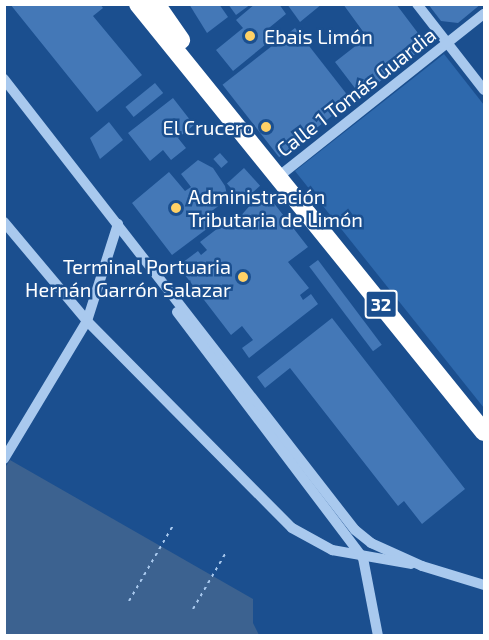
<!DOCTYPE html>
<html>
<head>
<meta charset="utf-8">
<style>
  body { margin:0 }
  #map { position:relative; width:489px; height:640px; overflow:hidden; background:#1b4f8f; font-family:"Exo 2",sans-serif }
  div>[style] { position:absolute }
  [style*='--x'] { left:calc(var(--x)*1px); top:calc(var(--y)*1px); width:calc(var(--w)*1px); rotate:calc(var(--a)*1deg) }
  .green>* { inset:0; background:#2e69ad }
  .water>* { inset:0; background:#3c6290 }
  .building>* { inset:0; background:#4478b7; transform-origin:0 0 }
  .path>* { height:2px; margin-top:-1px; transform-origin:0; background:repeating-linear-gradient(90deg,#a9c9ee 0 3px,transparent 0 7.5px) }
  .minor>* { height:10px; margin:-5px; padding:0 5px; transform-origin:5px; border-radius:5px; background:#a9c9ee }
  .highway>* { height:18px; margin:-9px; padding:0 9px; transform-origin:9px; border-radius:9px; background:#fff }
  .dots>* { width:16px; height:16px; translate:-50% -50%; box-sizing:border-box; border:3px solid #1b4f8f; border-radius:50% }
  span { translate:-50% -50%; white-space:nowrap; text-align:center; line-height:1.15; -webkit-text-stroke:5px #1b4f8f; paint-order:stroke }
  .shield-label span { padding:2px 4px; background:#1b4f8f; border:2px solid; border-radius:4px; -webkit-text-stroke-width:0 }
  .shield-label { font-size:18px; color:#fff; font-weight:700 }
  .poi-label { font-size:20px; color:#fff }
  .left { translate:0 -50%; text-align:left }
  .right { translate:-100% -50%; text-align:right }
  .street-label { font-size:20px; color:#fff }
  .frame { position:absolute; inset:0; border:6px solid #fff; pointer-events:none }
</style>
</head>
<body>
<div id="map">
  <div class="green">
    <div style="clip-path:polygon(444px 54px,484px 105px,484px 408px,295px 171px)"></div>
  </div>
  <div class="water">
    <div style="clip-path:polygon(10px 460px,253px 599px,253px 623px,259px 635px,5px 636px,4px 469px)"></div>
  </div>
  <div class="building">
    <div style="clip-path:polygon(10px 4px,100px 4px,103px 8px,93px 16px,142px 75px,97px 112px)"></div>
    <div style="clip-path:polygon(189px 4px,219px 4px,228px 17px,207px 33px)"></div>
    <div style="clip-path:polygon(228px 4px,251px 4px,236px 15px)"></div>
    <div style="clip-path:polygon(255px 4px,279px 4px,286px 14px,264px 32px,271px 40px,233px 71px,216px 50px,243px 28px,236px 20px)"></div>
    <div style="clip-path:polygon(287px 4px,322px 4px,300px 22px)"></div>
    <div style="clip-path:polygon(343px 4px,396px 4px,427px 45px,361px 96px,335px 62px,367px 37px)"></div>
    <div style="clip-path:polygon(428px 4px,481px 4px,458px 23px,441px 21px)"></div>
    <div style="left:295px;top:28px;width:92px;height:92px;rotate:52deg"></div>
    <div style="left:155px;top:83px;width:13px;height:38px;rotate:51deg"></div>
    <div style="clip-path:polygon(173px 98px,194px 125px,178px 138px,186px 148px,171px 160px,163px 150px,150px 161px,128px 133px)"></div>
    <div style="clip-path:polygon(109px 122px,123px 140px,100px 159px,90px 138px)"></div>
    <div style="left:220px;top:153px;width:12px;height:9px;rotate:48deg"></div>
    <div style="clip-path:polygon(198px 160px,213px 168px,225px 186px,228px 199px,209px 213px,216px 222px,172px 255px,132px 203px,169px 172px,185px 191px,191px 187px,181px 174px)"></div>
    <div style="left:244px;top:168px;width:24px;height:23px;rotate:48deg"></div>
    <div style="clip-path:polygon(266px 193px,308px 247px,288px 262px,309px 288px,300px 295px,303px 300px,311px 294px,318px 304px,249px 358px,242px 348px,253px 340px,242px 326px,231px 335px,178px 266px,198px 251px,201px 255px,207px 250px,200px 242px,235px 215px,238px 219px,253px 202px,251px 199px)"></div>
    <div style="left:318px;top:260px;width:106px;height:11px;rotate:53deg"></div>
    <div style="clip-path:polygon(332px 318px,465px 489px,422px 524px,404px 501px,398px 506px,290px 368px,265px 388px,257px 377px)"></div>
  </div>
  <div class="path">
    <div style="--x:129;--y:601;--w:86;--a:-59.8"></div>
    <div style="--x:193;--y:609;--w:64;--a:-59.8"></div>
  </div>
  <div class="minor">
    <div style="--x:417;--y:4;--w:109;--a:52.1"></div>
    <div style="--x:4;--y:79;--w:571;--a:52.11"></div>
    <div style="--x:355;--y:530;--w:21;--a:39"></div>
    <div style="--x:371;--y:543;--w:56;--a:24.3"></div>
    <div style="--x:422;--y:566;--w:65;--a:17"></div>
    <div style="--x:278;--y:177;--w:263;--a:-38.4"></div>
    <div style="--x:4;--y:222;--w:129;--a:50"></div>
    <div style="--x:87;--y:321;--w:291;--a:45.3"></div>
    <div style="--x:292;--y:528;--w:46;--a:28.8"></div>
    <div style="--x:332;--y:550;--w:80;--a:10"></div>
    <div style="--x:177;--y:312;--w:308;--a:52.9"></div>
    <div style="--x:363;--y:558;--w:79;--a:79.1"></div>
    <div style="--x:4;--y:459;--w:161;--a:-59"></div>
    <div style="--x:87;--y:321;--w:102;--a:-72.3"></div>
  </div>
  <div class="highway">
    <div style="--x:138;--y:4;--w:550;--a:51.05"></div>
    <div style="--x:156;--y:4;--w:44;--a:55.2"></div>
  </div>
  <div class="dots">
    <div style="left:250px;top:36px;background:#ffd166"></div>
    <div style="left:266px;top:127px;background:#ffd166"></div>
    <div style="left:176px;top:208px;background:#ffd166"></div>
    <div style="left:243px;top:277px;background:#ffd166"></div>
  </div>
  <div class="shield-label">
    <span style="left:381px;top:304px">32</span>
  </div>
  <div class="poi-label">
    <span class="left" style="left:264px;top:36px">Ebais Limón</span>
    <span class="right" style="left:254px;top:127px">El Crucero</span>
    <span class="left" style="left:188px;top:208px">Administración<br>Tributaria de Limón</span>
    <span class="right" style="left:231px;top:278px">Terminal Portuaria<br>Hernán Garrón Salazar</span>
  </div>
  <div class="street-label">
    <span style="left:356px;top:92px;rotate:-38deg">Calle 1 Tomás Guardia</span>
  </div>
  <div class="frame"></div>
</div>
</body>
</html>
